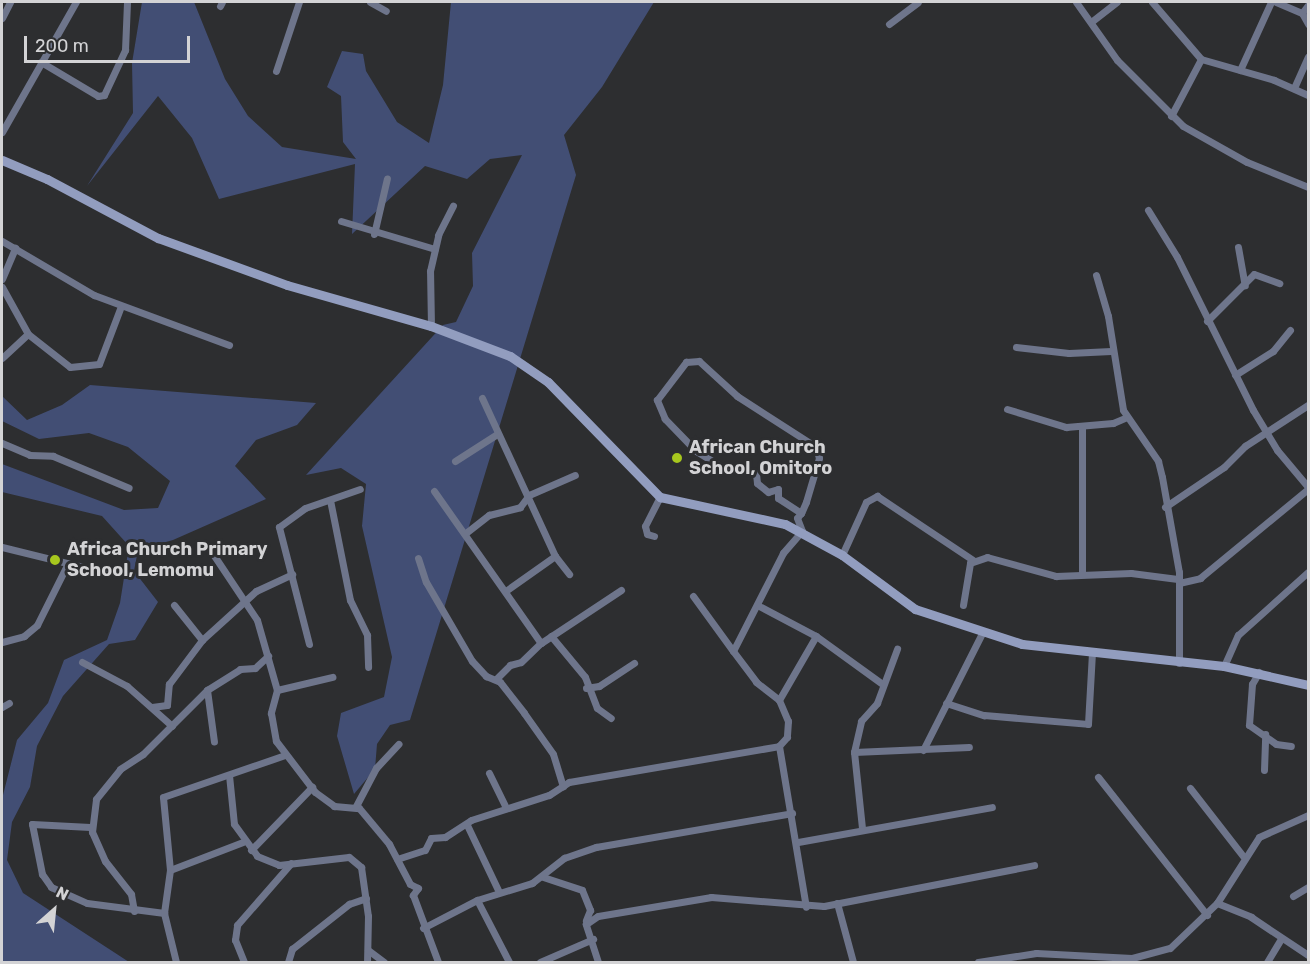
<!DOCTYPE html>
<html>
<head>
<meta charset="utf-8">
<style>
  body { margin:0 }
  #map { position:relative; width:1310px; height:964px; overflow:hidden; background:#2d2e30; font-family:Rubik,sans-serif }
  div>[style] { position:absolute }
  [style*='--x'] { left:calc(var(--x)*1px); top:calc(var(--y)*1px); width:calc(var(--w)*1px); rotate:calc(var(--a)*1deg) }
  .green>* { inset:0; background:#424e74 }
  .minor>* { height:7px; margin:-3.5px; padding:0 3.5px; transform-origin:3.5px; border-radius:3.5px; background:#6e758b }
  .secondary>* { height:9px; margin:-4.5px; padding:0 4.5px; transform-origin:4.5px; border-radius:4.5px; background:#929dbf }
  .dots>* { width:16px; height:16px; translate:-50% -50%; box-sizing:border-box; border:3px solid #2d2e30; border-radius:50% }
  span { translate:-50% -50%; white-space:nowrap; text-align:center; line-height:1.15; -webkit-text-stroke:6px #2d2e30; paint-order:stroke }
  .poi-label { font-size:18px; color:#d3d3d5; font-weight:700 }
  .left { translate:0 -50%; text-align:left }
  .frame { position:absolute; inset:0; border:3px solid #d3d3d5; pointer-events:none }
  .north { position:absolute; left:24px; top:880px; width:60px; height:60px; -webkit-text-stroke:4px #2d2e30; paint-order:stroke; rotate:27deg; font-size:16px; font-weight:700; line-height:24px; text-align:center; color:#d3d3d5 }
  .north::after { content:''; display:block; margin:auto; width:21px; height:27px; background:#d3d3d5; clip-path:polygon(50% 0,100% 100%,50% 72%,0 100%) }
  .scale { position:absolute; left:24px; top:36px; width:166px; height:27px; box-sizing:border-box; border:3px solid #d3d3d5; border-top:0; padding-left:8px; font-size:18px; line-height:21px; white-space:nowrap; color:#d3d3d5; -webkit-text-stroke:4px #2d2e30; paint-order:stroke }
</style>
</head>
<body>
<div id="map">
  <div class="green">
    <div style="clip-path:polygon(142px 2px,194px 2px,225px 79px,248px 116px,282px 147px,356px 159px,343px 142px,341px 96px,327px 87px,342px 51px,363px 54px,366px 71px,397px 122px,429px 143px,443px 85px,451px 2px,654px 2px,602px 87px,564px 135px,576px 175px,410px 720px,390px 725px,377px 744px,375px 769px,354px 794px,337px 736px,341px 713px,384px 697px,392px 657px,362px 526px,366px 484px,341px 468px,306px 475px,443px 325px,456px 322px,473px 286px,472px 253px,522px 155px,490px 159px,467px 179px,425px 166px,352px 234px,355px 164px,219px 199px,192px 138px,158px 96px,87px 186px,133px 113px,132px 63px)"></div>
    <div style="clip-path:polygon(90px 385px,316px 403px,297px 425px,256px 440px,235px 466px,266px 499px,173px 540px,138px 550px,134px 571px,158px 602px,135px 640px,109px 644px,63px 696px,37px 746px,30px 787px,12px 822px,7px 860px,23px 893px,129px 962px,2px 962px,2px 799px,17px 740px,48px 703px,64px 660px,107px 640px,120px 603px,129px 546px,102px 516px,2px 492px,2px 464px,124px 510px,158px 508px,170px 481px,128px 447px,89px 433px,39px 439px,2px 421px,2px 396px,27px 420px,62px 405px)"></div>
  </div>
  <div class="minor">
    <div style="--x:370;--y:2;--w:18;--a:29"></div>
    <div style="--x:1076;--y:2;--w:71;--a:54.7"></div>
    <div style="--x:1117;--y:60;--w:93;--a:45"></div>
    <div style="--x:1183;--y:126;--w:73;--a:29.4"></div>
    <div style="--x:1247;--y:162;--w:66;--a:22.3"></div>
    <div style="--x:1152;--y:2;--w:75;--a:49.3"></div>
    <div style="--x:1201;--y:59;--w:76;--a:16"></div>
    <div style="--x:1274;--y:80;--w:37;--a:24"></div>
    <div style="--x:1276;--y:2;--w:28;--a:23"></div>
    <div style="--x:1308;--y:5;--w:10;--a:127"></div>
    <div style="--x:1302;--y:13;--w:13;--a:61"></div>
    <div style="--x:220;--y:6;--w:4;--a:-63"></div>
    <div style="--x:2;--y:18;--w:18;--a:-63"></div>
    <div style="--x:1091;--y:22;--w:33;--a:-38"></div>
    <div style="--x:889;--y:24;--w:36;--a:-37"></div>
    <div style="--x:41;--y:62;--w:66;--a:30.8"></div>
    <div style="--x:98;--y:96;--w:6;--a:-9"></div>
    <div style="--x:104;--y:95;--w:50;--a:-65"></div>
    <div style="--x:125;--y:50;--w:48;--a:-87.6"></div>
    <div style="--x:1240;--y:70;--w:75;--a:-65.5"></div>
    <div style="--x:276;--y:71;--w:73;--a:-71.6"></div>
    <div style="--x:1294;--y:88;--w:34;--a:-66"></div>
    <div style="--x:1171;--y:116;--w:64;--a:-62.2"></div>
    <div style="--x:2;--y:132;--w:150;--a:-60.4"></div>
    <div style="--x:1148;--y:210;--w:55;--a:58.3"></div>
    <div style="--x:1177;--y:257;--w:171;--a:63.6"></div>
    <div style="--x:1253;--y:410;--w:47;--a:59"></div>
    <div style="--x:1277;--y:450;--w:48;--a:50"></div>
    <div style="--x:341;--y:221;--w:98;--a:16.6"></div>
    <div style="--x:374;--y:234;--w:57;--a:-76.9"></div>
    <div style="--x:2;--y:241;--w:107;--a:30.4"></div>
    <div style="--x:94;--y:295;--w:144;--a:20.3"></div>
    <div style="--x:1238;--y:247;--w:39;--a:80"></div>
    <div style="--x:1096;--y:275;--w:43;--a:73.7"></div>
    <div style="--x:1108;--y:316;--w:95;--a:80.9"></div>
    <div style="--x:1123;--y:410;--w:62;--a:55.5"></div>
    <div style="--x:1158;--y:461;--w:16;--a:76"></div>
    <div style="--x:1162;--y:477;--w:97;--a:79.9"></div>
    <div style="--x:1179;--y:572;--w:91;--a:90"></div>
    <div style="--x:2;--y:279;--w:34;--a:-67"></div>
    <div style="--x:2;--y:287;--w:54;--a:61"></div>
    <div style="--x:28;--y:334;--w:53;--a:38.2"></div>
    <div style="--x:70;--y:367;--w:29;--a:-6"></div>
    <div style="--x:99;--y:364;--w:62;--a:-69.2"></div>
    <div style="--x:1207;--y:321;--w:66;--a:-45"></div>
    <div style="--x:1254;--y:274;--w:27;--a:20"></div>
    <div style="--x:431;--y:326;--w:55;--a:-91"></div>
    <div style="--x:430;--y:271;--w:37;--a:-77"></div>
    <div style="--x:438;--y:235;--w:33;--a:-63"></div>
    <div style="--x:1016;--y:347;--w:53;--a:6.5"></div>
    <div style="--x:1069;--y:353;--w:42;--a:-2.7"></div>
    <div style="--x:2;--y:358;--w:35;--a:-43"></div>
    <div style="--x:1235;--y:375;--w:45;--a:-32.3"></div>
    <div style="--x:1273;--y:351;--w:27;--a:-51"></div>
    <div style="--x:482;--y:398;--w:174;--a:65.2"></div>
    <div style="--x:555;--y:556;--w:23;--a:52"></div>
    <div style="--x:1007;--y:409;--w:62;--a:17"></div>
    <div style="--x:1066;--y:427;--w:47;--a:-4.9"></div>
    <div style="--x:1113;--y:423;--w:15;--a:-23"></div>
    <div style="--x:1082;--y:427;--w:146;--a:90"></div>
    <div style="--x:2;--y:443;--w:30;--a:23"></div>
    <div style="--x:30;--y:455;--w:23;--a:2"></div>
    <div style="--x:53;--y:456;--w:82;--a:22.8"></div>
    <div style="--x:455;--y:461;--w:50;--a:-32.7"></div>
    <div style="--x:434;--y:491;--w:186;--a:54.9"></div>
    <div style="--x:330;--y:500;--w:102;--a:78.7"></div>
    <div style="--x:350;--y:600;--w:39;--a:64"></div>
    <div style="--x:367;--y:635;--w:32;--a:88"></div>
    <div style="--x:1165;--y:507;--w:71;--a:-34.1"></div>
    <div style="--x:1224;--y:467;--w:30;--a:-45"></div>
    <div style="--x:1245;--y:446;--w:75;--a:-33.1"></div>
    <div style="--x:801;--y:513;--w:27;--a:-147"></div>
    <div style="--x:778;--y:498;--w:9;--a:-90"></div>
    <div style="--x:778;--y:489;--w:10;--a:163"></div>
    <div style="--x:768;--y:492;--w:14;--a:-141"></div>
    <div style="--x:757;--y:483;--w:10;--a:-96"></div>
    <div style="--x:756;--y:473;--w:31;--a:-173"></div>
    <div style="--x:725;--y:469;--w:34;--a:-148"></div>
    <div style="--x:696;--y:451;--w:45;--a:-134.1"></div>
    <div style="--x:665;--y:419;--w:21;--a:-113"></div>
    <div style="--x:657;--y:400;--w:48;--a:-52.7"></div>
    <div style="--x:686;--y:362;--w:13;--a:-4"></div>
    <div style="--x:699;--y:361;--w:52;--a:42.6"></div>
    <div style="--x:737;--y:396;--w:94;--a:32.8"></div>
    <div style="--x:816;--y:447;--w:11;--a:75"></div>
    <div style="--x:819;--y:458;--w:46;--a:106.5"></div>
    <div style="--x:806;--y:502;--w:12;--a:114"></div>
    <div style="--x:801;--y:513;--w:6;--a:129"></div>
    <div style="--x:797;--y:518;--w:14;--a:69"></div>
    <div style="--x:802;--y:531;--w:29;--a:131"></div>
    <div style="--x:783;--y:553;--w:110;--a:117"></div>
    <div style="--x:733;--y:651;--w:39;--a:53"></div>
    <div style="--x:756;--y:682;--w:29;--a:38"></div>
    <div style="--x:779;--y:700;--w:23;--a:67"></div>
    <div style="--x:788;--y:721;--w:16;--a:94"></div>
    <div style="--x:787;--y:737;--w:12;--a:132"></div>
    <div style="--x:779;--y:746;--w:163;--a:80.5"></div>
    <div style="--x:467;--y:532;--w:28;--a:-38"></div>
    <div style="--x:489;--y:515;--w:32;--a:-14"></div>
    <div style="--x:520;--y:507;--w:15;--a:-53"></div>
    <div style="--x:529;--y:495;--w:50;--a:-23.5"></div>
    <div style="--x:654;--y:536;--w:7;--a:-164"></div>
    <div style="--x:647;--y:534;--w:8;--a:-104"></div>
    <div style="--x:645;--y:526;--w:33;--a:-63"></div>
    <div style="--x:207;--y:545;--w:90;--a:56.3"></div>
    <div style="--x:257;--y:620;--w:73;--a:74.1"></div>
    <div style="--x:277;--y:690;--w:24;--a:105"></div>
    <div style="--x:271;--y:713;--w:28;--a:80"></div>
    <div style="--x:276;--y:741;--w:64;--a:52.6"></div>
    <div style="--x:315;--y:792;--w:24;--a:36"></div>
    <div style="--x:334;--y:806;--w:25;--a:5"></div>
    <div style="--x:359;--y:808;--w:47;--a:50.2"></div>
    <div style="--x:389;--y:844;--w:45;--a:62.3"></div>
    <div style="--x:410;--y:884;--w:9;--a:27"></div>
    <div style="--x:418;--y:888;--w:9;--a:126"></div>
    <div style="--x:413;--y:895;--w:72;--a:69.5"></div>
    <div style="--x:2;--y:547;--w:105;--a:13.8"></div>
    <div style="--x:842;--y:555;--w:58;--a:-65.6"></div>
    <div style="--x:866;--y:502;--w:13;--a:-29"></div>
    <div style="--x:877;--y:496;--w:115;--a:33.7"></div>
    <div style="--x:418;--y:558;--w:25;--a:72"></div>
    <div style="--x:426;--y:582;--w:91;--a:59.8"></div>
    <div style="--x:472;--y:661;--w:21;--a:47"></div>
    <div style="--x:486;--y:676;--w:15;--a:23"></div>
    <div style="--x:500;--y:682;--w:39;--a:52"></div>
    <div style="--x:524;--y:713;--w:50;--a:54.7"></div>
    <div style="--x:553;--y:754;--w:34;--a:73"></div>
    <div style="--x:1179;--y:583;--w:22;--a:-13"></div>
    <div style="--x:1200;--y:578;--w:140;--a:-39.5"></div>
    <div style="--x:507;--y:590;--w:59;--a:-35.3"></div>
    <div style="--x:693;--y:596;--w:68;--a:54"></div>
    <div style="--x:174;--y:605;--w:45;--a:51.3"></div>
    <div style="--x:963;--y:605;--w:43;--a:-80.5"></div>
    <div style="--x:970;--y:563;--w:18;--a:-19"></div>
    <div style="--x:987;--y:557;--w:72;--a:15.4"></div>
    <div style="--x:1056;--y:576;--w:75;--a:-2.3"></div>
    <div style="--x:1131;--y:573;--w:47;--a:7.3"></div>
    <div style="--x:759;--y:606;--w:64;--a:27.8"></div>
    <div style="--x:816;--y:636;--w:80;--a:35.9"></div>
    <div style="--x:551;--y:636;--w:53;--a:50.3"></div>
    <div style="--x:585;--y:677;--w:33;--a:69"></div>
    <div style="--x:597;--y:708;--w:17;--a:36"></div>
    <div style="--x:2;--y:642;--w:23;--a:-15"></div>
    <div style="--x:24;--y:636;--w:17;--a:-40"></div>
    <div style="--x:37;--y:625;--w:69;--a:-63.4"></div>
    <div style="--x:309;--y:644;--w:121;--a:-104.4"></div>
    <div style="--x:279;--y:527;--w:32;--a:-36"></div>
    <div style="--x:305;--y:508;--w:58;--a:-19.1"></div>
    <div style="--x:82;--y:662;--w:51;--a:28.1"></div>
    <div style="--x:127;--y:686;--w:60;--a:41.6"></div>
    <div style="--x:1224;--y:666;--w:34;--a:-66"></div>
    <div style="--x:1238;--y:635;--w:94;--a:-42"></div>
    <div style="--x:1259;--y:672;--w:14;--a:120"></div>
    <div style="--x:1252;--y:684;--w:41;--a:94.2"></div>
    <div style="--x:1249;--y:725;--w:33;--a:35"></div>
    <div style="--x:1276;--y:744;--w:15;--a:8"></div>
    <div style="--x:496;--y:679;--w:20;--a:-45"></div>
    <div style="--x:510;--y:665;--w:11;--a:-15"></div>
    <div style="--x:521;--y:662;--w:28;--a:-44"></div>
    <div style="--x:541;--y:643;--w:96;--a:-33.5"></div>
    <div style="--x:586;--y:688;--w:13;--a:-9"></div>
    <div style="--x:599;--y:686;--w:42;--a:-33.3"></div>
    <div style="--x:207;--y:690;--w:52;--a:82.3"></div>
    <div style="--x:277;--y:690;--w:57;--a:-13.3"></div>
    <div style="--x:779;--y:700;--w:74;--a:-60"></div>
    <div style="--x:946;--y:703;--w:40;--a:18"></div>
    <div style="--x:984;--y:715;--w:104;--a:4.9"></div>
    <div style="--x:1088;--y:724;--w:72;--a:-86.8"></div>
    <div style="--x:2;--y:707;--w:8;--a:-30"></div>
    <div style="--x:152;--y:707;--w:15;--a:-8"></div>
    <div style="--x:167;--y:705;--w:21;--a:-85"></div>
    <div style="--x:169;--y:684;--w:55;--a:-53.1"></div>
    <div style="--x:202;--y:640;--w:73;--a:-42.2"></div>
    <div style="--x:256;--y:591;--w:40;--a:-25"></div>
    <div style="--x:923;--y:750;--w:131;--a:-63.2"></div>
    <div style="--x:854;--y:752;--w:115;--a:-2.5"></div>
    <div style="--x:1264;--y:770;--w:36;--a:-88"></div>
    <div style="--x:489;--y:773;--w:39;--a:64"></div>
    <div style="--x:229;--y:775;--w:49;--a:84.2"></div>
    <div style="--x:234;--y:824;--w:39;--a:54"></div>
    <div style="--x:257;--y:856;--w:24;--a:22"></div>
    <div style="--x:279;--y:865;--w:70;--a:-6.5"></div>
    <div style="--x:349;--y:857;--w:16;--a:40"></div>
    <div style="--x:361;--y:867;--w:49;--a:81.9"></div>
    <div style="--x:368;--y:916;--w:46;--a:91.2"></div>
    <div style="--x:1098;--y:777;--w:176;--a:51.7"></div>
    <div style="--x:1190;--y:788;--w:86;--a:52.1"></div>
    <div style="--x:356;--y:806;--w:43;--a:-62.2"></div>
    <div style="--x:376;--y:768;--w:33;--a:-47"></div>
    <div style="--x:467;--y:825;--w:74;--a:64.5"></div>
    <div style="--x:90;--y:827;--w:58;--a:-177"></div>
    <div style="--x:32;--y:824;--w:51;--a:78.7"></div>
    <div style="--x:42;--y:874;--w:16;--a:55"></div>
    <div style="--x:51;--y:887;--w:39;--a:24"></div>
    <div style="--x:87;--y:903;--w:78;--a:7.4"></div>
    <div style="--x:862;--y:828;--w:76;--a:-96"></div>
    <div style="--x:854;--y:752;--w:32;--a:-77"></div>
    <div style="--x:861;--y:721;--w:24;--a:-48"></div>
    <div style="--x:877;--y:703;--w:58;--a:-69.7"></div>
    <div style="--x:798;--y:842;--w:197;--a:-10.2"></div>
    <div style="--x:251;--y:850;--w:88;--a:-45.9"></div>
    <div style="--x:397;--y:859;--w:29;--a:-18"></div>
    <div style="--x:425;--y:850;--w:13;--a:-63"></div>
    <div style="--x:431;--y:838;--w:14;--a:-4"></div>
    <div style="--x:445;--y:837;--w:31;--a:-33"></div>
    <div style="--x:471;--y:820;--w:82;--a:-17.8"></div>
    <div style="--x:549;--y:795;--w:24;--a:-33"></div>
    <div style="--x:569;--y:782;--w:213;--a:-9.7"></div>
    <div style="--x:170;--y:870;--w:78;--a:-21"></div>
    <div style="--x:543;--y:877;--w:41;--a:18.4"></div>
    <div style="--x:582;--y:890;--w:22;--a:68"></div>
    <div style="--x:590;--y:910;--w:11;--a:112"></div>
    <div style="--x:1293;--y:896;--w:17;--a:-31"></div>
    <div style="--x:477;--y:900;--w:70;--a:62.7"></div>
    <div style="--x:837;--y:903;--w:61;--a:74.8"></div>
    <div style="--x:1217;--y:903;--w:37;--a:22"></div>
    <div style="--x:1251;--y:917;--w:69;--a:33.7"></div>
    <div style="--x:134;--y:911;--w:17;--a:-100"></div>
    <div style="--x:131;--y:894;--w:42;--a:-128.2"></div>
    <div style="--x:105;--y:861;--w:32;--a:-114"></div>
    <div style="--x:92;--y:832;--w:33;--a:-83"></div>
    <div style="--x:96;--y:799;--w:38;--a:-51"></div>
    <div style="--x:120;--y:769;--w:27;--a:-33"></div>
    <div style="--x:143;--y:754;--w:91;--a:-45"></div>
    <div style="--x:207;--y:690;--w:39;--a:-32"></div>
    <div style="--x:240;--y:669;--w:15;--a:-4"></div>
    <div style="--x:255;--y:668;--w:18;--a:-43"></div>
    <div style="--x:423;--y:928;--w:61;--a:-27.4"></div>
    <div style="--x:477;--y:900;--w:58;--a:-17.2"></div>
    <div style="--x:532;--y:883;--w:41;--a:-38"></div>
    <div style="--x:564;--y:858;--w:34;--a:-19"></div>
    <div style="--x:596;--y:847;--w:199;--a:-9.8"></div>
    <div style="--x:368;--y:950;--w:20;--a:37"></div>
    <div style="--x:176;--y:962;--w:50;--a:-103.8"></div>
    <div style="--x:164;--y:913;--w:43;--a:-82.1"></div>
    <div style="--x:170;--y:870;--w:73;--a:-95.5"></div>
    <div style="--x:163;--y:797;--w:129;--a:-19"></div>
    <div style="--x:244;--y:962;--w:24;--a:-112"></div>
    <div style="--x:235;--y:940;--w:15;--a:-82"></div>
    <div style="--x:237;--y:925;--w:82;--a:-48.9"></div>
    <div style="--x:288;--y:962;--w:14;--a:-73"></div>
    <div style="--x:292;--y:949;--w:73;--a:-38.3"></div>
    <div style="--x:349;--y:904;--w:18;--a:-19"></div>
    <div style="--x:540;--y:962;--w:58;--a:-23.5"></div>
    <div style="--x:598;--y:962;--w:40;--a:-108"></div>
    <div style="--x:586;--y:924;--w:14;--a:-34"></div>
    <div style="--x:598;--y:916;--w:115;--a:-9.5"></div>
    <div style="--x:711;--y:897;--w:113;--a:4.6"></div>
    <div style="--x:824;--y:906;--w:214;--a:-11"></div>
    <div style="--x:978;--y:962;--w:59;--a:-8.8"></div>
    <div style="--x:1036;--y:953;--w:96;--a:3"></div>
    <div style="--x:1132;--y:958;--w:39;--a:-15"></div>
    <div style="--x:1170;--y:948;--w:65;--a:-43.8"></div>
    <div style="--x:1217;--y:903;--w:78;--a:-57.5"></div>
    <div style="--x:1259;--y:837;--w:54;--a:-24.2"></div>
    <div style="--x:1267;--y:962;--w:27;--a:-59"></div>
  </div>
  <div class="secondary">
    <div style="--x:2;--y:160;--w:49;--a:22.9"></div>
    <div style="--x:47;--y:179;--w:126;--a:28"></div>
    <div style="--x:158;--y:238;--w:137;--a:20"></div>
    <div style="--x:287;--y:285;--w:150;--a:15.9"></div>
    <div style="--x:431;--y:326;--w:85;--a:20.8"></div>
    <div style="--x:510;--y:356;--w:46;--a:34.4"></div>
    <div style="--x:548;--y:382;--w:161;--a:45.8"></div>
    <div style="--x:660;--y:497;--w:128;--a:12.2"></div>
    <div style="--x:785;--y:524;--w:65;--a:28.5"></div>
    <div style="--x:842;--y:555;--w:91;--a:36.5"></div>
    <div style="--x:915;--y:609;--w:113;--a:18.1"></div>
    <div style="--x:1022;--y:644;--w:203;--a:6.2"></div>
    <div style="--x:1224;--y:666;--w:86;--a:12.7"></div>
  </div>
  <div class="dots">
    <div style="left:677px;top:458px;background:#a7c71e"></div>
    <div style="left:55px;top:560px;background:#a7c71e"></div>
  </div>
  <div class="poi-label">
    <span class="left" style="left:689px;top:458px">African Church<br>School, Omitoro</span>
    <span class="left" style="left:67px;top:560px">Africa Church Primary<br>School, Lemomu</span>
  </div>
  <div class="frame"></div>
  <div class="north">N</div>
  <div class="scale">200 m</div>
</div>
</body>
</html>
